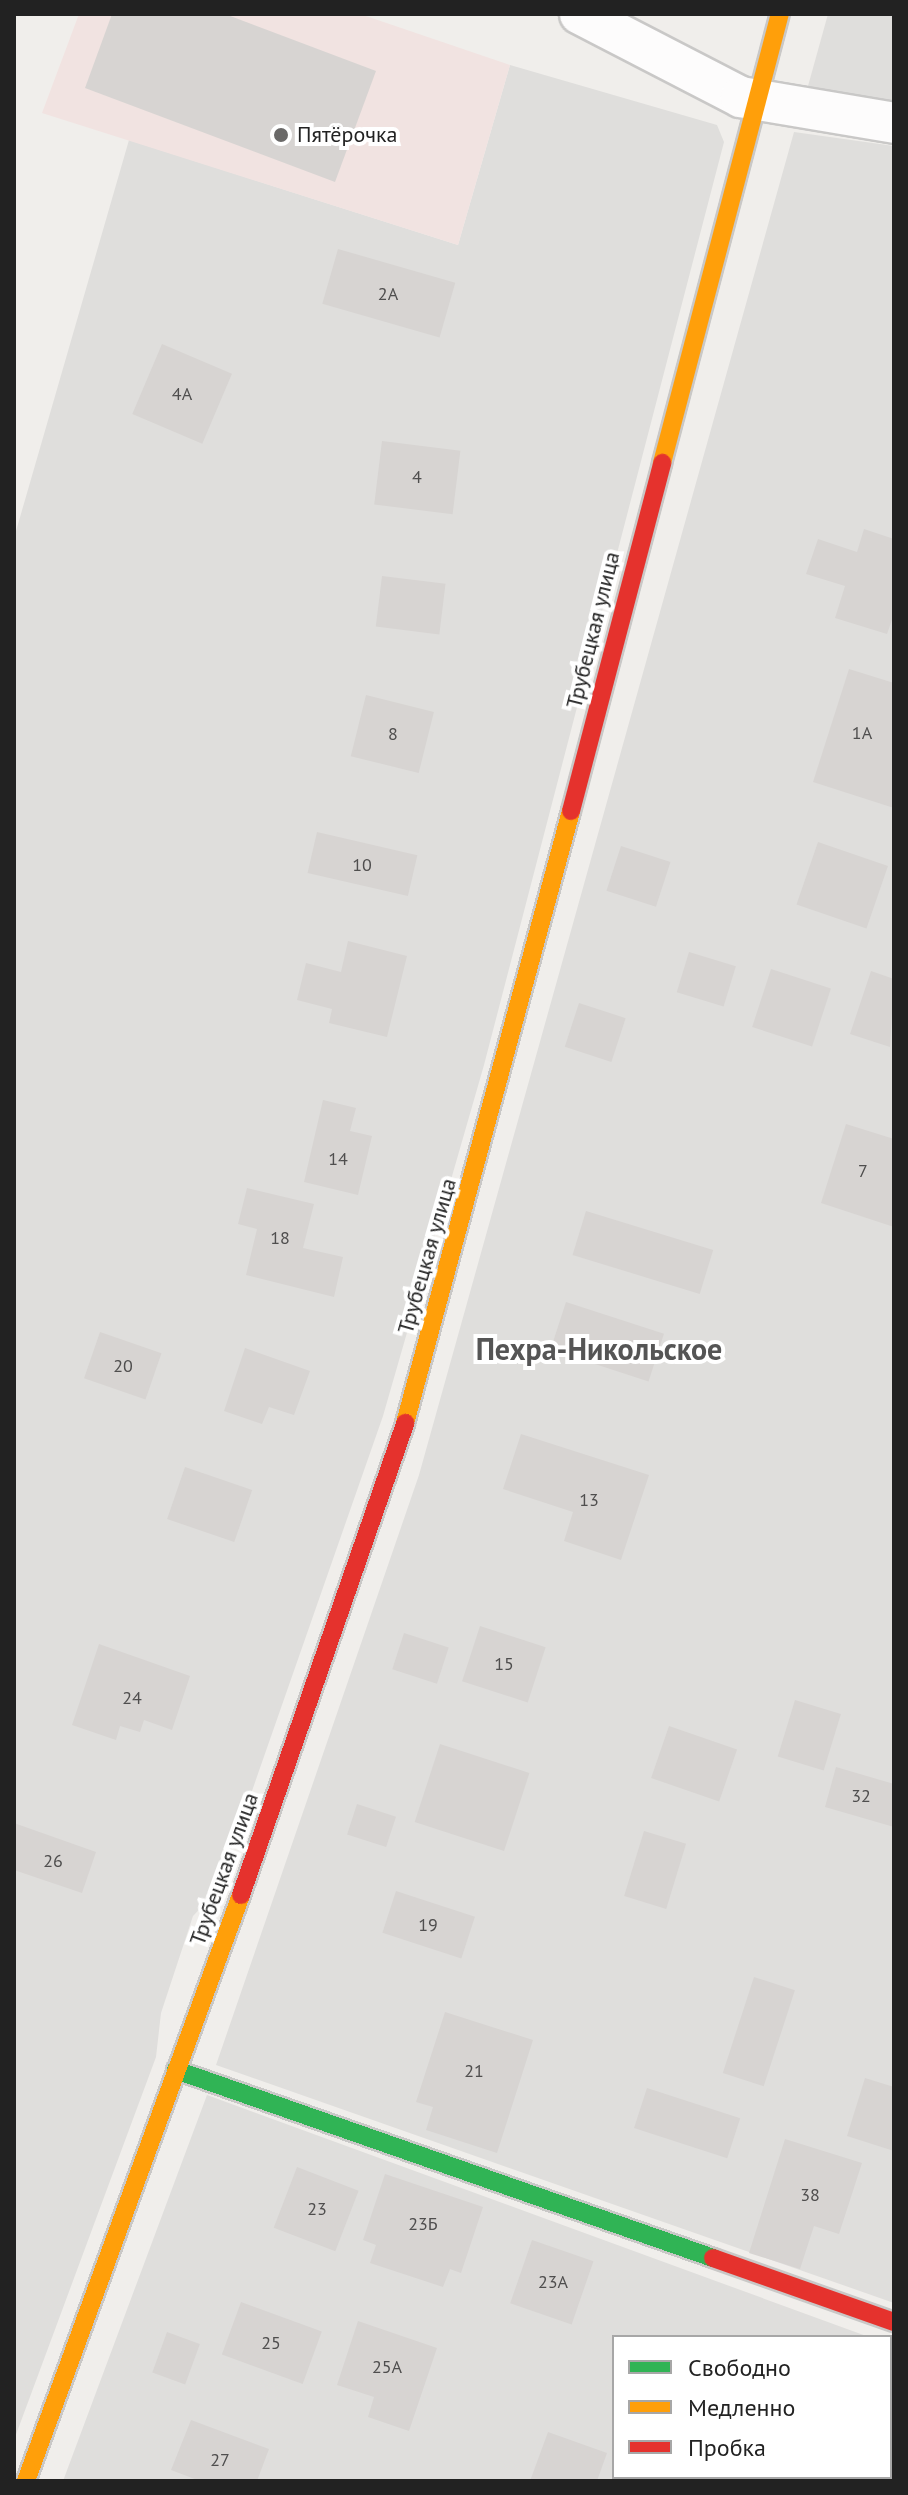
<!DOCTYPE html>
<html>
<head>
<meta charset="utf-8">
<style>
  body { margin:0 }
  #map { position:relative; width:908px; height:2495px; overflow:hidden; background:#f0eeeb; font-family:"PT Sans",sans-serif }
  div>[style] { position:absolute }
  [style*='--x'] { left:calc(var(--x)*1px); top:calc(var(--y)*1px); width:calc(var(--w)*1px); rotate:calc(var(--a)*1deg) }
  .residential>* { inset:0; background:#dfdedc }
  .commercial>* { inset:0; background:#f1e3e1 }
  .building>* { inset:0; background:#d7d4d2; transform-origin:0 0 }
  .roads { filter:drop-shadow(2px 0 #c9c8c7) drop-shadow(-2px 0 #c9c8c7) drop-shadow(0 2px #c9c8c7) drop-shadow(0 -2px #c9c8c7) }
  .street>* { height:40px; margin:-20px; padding:0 20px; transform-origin:20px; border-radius:20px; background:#fdfcfc }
  .fast>* { height:18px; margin:-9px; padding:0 9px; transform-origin:9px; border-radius:9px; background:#30b455 }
  .slow>* { height:18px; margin:-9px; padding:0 9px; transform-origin:9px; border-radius:9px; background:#ff9f0a }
  .jam>* { height:18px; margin:-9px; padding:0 9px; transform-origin:9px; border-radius:9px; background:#e5322d }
  .dots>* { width:22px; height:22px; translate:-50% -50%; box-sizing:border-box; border:4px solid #fff; border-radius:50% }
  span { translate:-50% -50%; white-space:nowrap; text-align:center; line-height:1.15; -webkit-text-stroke:8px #fff; paint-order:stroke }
  .number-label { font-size:18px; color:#4f4e4e }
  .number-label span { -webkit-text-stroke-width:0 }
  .poi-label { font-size:22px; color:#222 }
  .left { translate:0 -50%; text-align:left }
  .street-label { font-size:22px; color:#222 }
  .district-label { font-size:30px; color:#555; font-weight:700 }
  .frame { position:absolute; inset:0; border:16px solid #222; pointer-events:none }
  .legend { position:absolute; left:612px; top:2335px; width:280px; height:144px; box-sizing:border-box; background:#fff; border:2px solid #a7a7a7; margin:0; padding:10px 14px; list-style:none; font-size:24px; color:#222 }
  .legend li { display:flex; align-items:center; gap:16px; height:40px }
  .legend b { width:40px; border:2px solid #a7a7a7 }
</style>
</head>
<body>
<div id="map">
  <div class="residential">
    <div style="clip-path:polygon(828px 14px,894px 14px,894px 102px,808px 86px)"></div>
    <div style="clip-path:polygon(510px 65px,717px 125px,724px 142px,484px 1065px,383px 1416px,217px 1891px,193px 1916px,161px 2013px,156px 2057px,14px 2440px,14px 538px,129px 140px,458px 245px)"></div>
    <div style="clip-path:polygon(794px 132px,894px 146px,894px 2303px,216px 2065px,419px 1475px)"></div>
    <div style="clip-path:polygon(207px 2095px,869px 2337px,614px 2337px,614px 2477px,890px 2477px,890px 2344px,894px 2481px,63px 2481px)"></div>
  </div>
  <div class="commercial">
    <div style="clip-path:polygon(79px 14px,360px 14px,510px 65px,458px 245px,42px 113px)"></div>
  </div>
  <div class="building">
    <div style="clip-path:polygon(112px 14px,225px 14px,376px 71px,335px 182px,85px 88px)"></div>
    <div style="left:338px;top:249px;width:122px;height:57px;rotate:16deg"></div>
    <div style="left:162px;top:344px;width:76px;height:76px;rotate:23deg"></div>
    <div style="left:382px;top:441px;width:79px;height:64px;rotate:7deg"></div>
    <div style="clip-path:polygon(864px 529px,894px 539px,894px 614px,887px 634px,835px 618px,845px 586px,806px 574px,818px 539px,857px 552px)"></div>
    <div style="left:382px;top:576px;width:64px;height:51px;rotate:7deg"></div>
    <div style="clip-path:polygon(849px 669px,894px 683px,894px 808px,813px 782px)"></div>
    <div style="left:366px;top:695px;width:70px;height:63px;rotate:14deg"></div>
    <div style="left:317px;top:832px;width:103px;height:42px;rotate:13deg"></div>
    <div style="left:818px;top:842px;width:74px;height:66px;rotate:19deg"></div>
    <div style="left:621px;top:846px;width:52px;height:47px;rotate:18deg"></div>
    <div style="clip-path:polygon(348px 941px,407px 956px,387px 1037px,329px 1023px,332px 1009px,297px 1000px,306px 963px,341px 972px)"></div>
    <div style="left:689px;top:952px;width:49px;height:42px;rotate:17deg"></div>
    <div style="left:771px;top:969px;width:63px;height:61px;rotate:18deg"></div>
    <div style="clip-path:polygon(871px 971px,894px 979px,890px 1047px,850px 1034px)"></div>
    <div style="left:579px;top:1003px;width:49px;height:46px;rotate:18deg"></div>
    <div style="clip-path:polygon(323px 1100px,356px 1108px,350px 1131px,372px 1136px,358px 1195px,304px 1182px)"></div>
    <div style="clip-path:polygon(846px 1124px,894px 1139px,894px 1227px,821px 1203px)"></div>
    <div style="clip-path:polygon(247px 1188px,314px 1204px,303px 1248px,343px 1257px,334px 1297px,246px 1275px,257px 1229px,238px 1224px)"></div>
    <div style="left:586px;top:1211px;width:133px;height:46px;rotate:17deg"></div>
    <div style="left:566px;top:1302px;width:103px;height:50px;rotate:18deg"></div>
    <div style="left:100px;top:1332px;width:65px;height:49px;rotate:19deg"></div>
    <div style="clip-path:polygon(245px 1348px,310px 1371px,294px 1415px,269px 1407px,262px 1424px,224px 1411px)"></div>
    <div style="clip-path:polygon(521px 1434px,649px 1475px,621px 1560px,564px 1541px,573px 1512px,503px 1489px)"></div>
    <div style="left:185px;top:1467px;width:71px;height:55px;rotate:19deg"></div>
    <div style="left:480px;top:1626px;width:69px;height:58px;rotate:18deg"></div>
    <div style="left:404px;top:1633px;width:47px;height:38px;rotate:18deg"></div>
    <div style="clip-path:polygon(99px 1644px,190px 1676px,172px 1730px,144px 1720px,140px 1732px,120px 1726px,116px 1740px,72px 1725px)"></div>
    <div style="left:795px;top:1700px;width:48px;height:59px;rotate:17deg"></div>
    <div style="left:669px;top:1726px;width:72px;height:55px;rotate:19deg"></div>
    <div style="left:440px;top:1744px;width:94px;height:82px;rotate:18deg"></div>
    <div style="clip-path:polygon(836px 1767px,894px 1784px,894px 1827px,825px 1807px)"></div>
    <div style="left:357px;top:1804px;width:41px;height:32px;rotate:18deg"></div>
    <div style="clip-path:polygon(14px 1823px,96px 1852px,82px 1893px,14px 1870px)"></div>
    <div style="left:644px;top:1831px;width:44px;height:68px;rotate:17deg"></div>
    <div style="left:396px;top:1891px;width:83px;height:44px;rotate:18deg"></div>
    <div style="left:754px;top:1977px;width:43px;height:101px;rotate:18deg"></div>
    <div style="clip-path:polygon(445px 2012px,533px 2040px,497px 2153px,426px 2130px,433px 2107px,416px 2102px)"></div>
    <div style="clip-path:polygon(865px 2078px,894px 2087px,894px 2151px,847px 2136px)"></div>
    <div style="left:647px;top:2088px;width:98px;height:42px;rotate:18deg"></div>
    <div style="clip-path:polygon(785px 2139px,862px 2163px,839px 2234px,814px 2226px,800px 2269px,749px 2253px)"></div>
    <div style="left:297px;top:2167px;width:66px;height:65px;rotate:21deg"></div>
    <div style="clip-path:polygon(385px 2174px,483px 2207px,461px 2273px,450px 2269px,443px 2287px,370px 2263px,376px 2245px,363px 2240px)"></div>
    <div style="left:532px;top:2240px;width:65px;height:67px;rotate:19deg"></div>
    <div style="left:241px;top:2302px;width:86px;height:56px;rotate:20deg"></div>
    <div style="clip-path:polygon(358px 2321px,437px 2348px,409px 2431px,368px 2417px,374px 2397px,337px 2385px)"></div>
    <div style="left:167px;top:2332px;width:35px;height:43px;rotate:20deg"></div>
    <div style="clip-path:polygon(191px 2420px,269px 2449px,257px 2481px,200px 2481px,171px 2470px)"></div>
    <div style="clip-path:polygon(548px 2432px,607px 2453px,597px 2481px,530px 2481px)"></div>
    <div style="clip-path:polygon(890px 2446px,894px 2481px,872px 2477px,890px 2477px)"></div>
    <div style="clip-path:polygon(637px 2477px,746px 2477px,636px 2481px)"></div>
  </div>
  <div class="roads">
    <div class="street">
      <div style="--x:580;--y:14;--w:181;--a:27.3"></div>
      <div style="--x:741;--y:97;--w:155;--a:9.6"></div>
    </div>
    <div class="fast">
      <div style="--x:176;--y:2070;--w:569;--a:19.29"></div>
    </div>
    <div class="slow">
      <div style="--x:662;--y:463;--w:464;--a:-75.3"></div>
      <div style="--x:405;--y:1423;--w:634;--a:-74.82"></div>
      <div style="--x:26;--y:2481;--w:624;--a:-69.85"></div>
    </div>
    <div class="jam">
      <div style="--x:571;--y:811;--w:360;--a:-75.3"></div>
      <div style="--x:241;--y:1895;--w:500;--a:-70.8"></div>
      <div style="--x:713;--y:2258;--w:192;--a:19.5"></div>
    </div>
  </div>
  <div class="dots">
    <div style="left:281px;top:135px;background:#6a6968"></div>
  </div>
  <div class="number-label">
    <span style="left:388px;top:294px">2А</span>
    <span style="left:182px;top:394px">4А</span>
    <span style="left:417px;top:477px">4</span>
    <span style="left:862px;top:733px">1А</span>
    <span style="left:393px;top:734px">8</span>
    <span style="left:362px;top:865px">10</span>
    <span style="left:338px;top:1159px">14</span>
    <span style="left:863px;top:1171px">7</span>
    <span style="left:280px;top:1238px">18</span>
    <span style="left:123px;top:1366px">20</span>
    <span style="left:589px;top:1500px">13</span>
    <span style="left:504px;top:1664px">15</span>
    <span style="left:132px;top:1698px">24</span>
    <span style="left:861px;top:1796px">32</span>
    <span style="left:53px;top:1861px">26</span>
    <span style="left:428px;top:1925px">19</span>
    <span style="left:474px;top:2071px">21</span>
    <span style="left:810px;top:2195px">38</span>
    <span style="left:317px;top:2209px">23</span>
    <span style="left:423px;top:2224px">23Б</span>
    <span style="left:553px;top:2282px">23А</span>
    <span style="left:271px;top:2343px">25</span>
    <span style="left:387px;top:2367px">25А</span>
    <span style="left:220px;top:2460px">27</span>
  </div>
  <div class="poi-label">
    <span class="left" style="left:297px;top:135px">Пятёрочка</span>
  </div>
  <div class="street-label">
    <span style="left:593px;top:630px;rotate:-76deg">Трубецкая улица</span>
    <span style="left:427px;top:1256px;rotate:-74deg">Трубецкая улица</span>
    <span style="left:224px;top:1869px;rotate:-70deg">Трубецкая улица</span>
  </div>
  <div class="district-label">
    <span style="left:599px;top:1349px">Пехра-Никольское</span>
  </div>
  <div class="frame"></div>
  <ul class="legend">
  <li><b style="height:10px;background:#30b455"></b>Свободно</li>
  <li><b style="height:10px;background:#ff9f0a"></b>Медленно</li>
  <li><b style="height:10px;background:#e5322d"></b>Пробка</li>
  </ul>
</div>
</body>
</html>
